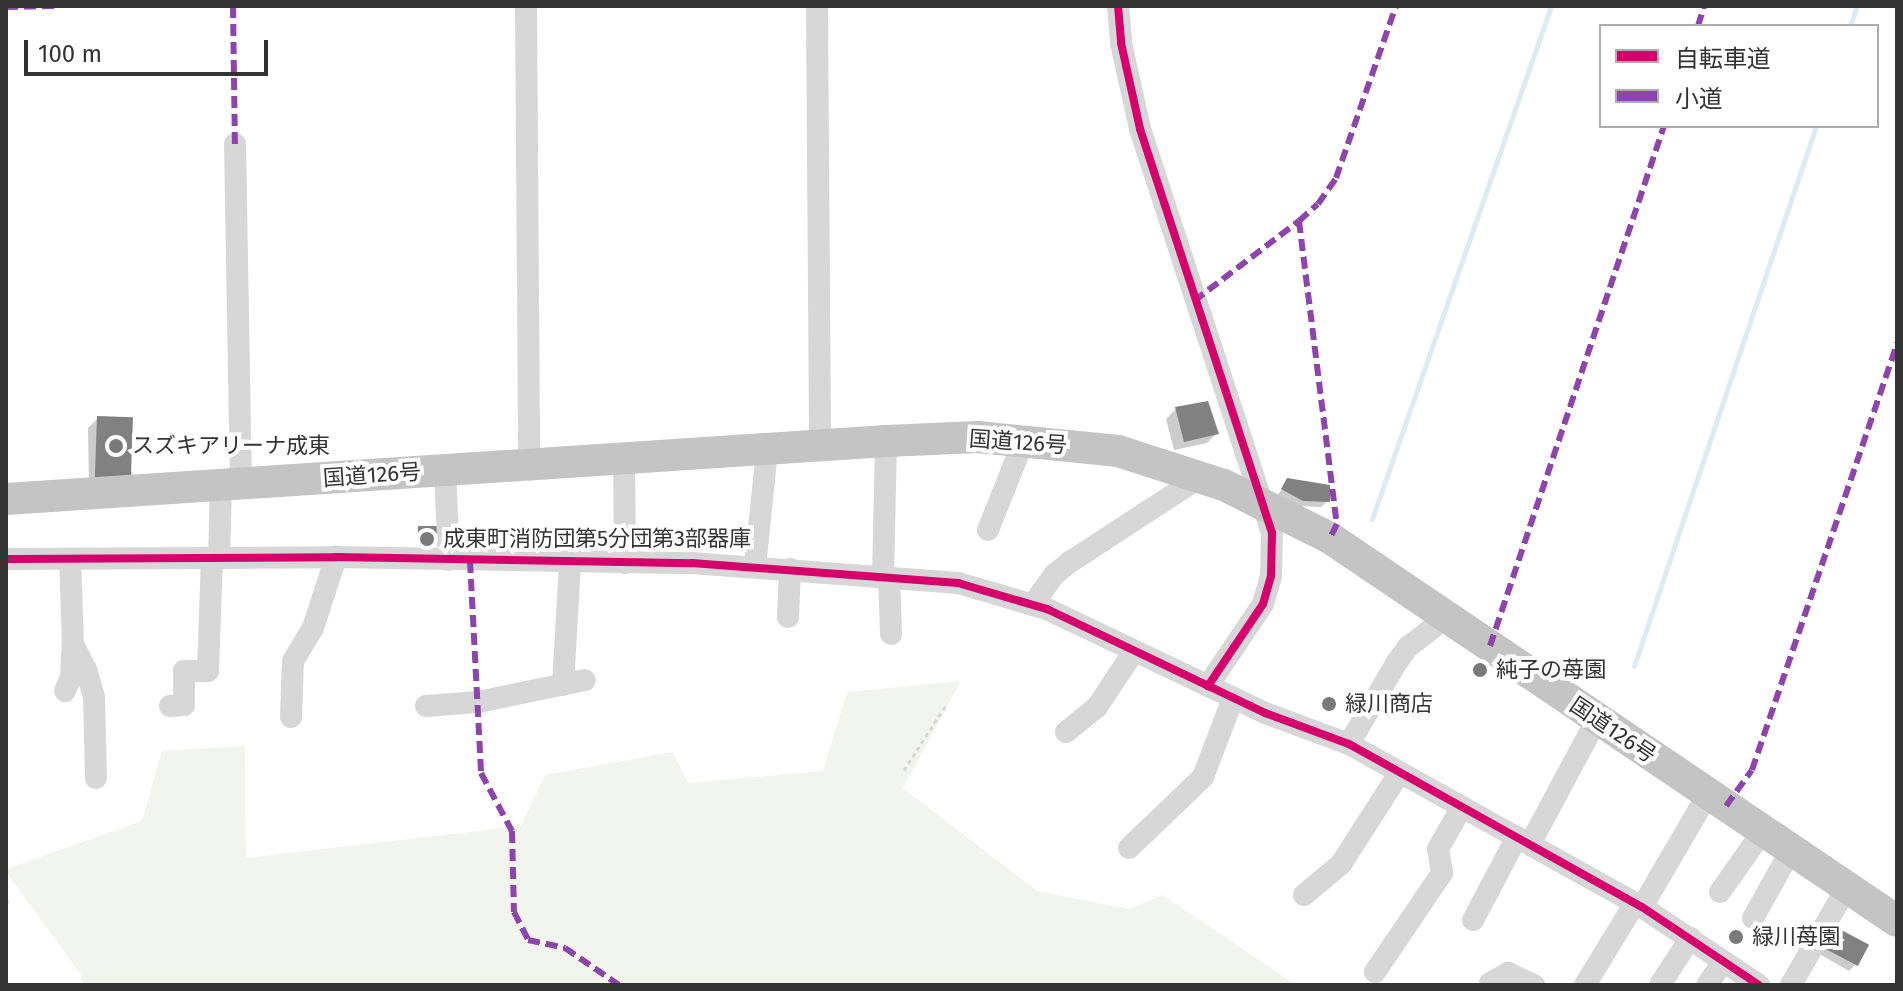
<!DOCTYPE html>
<html>
<head>
<meta charset="utf-8">
<style>
  body { margin:0 }
  #map { position:relative; width:1903px; height:991px; overflow:hidden; background:#fff; font-family:"Fira Sans","Noto Sans JP",sans-serif }
  div>[style] { position:absolute }
  [style*='--x'] { left:calc(var(--x)*1px); top:calc(var(--y)*1px); width:calc(var(--w)*1px); rotate:calc(var(--a)*1deg) }
  .green>* { inset:0; background:#f1f5ed }
  .shadow>* { inset:0; background:#0003 }
  .stream>* { height:5px; margin:-2.5px; padding:0 2.5px; transform-origin:2.5px; border-radius:2.5px; background:#ddebf3 }
  .building>* { inset:0; background:#818181; transform-origin:0 0 }
  .path>* { height:3px; margin-top:-1.5px; transform-origin:0; background:repeating-linear-gradient(90deg,#d6d6d6 0 4px,transparent 0 8px) }
  .minor>* { height:22px; margin:-11px; padding:0 11px; transform-origin:11px; border-radius:11px; background:#d7d7d7 }
  .highway>* { height:32px; margin:-16px; padding:0 16px; transform-origin:16px; border-radius:16px; background:#c4c4c4 }
  .quiet>* { height:6px; margin-top:-3px; transform-origin:0; background:repeating-linear-gradient(90deg,#8e44ad 0 12px,transparent 0 18px) }
  .cycleway>* { height:8px; margin:-4px; padding:0 4px; transform-origin:4px; border-radius:4px; background:#d6006c }
  .dots>* { width:22px; height:22px; translate:-50% -50%; box-sizing:border-box; border:4px solid #fff; border-radius:50% }
  span { translate:-50% -50%; white-space:nowrap; text-align:center; line-height:1.15; -webkit-text-stroke:8px #fff; paint-order:stroke }
  .street-label { font-size:22px; color:#333 }
  .poi-label { font-size:22px; color:#333 }
  .left { translate:0 -50%; text-align:left }
  .frame { position:absolute; inset:0; border:8px solid #333; pointer-events:none }
  .legend { position:absolute; left:1599px; top:24px; width:280px; height:104px; box-sizing:border-box; background:#fff; border:2px solid #adadad; margin:0; padding:10px 14px; list-style:none; font-size:24px; color:#333 }
  .legend li { display:flex; align-items:center; gap:16px; height:40px }
  .legend b { width:40px; border:2px solid #adadad }
  .scale { position:absolute; left:24px; top:40px; width:244px; height:36px; box-sizing:border-box; border:4px solid #333; border-top:0; padding-left:10px; font-size:24px; line-height:28px; white-space:nowrap; color:#333; -webkit-text-stroke:6px #fff; paint-order:stroke }
</style>
</head>
<body>
<div id="map">
  <div class="green">
    <div style="clip-path:polygon(961px 681px,903px 788px,1037px 891px,1129px 909px,1163px 895px,1296px 985px,83px 985px,80px 973px,6px 872px,6px 869px,142px 821px,162px 751px,245px 746px,246px 858px,521px 826px,545px 775px,673px 752px,688px 783px,823px 771px,847px 692px)"></div>
  </div>
  <div class="shadow">
    <div style="clip-path:polygon(1176px 409px,1217px 433px,1207px 443px,1174px 450px,1166px 419px)"></div>
    <div style="clip-path:polygon(98px 418px,133px 474px,89px 486px,88px 428px)"></div>
    <div style="clip-path:polygon(1288px 481px,1328px 501px,1321px 507px,1296px 506px,1277px 496px)"></div>
    <div style="clip-path:polygon(419px 528px,441px 528px,439px 545px,417px 545px)"></div>
    <div style="clip-path:polygon(1826px 933px,1855px 965px,1849px 971px,1816px 952px)"></div>
  </div>
  <div class="stream">
    <div style="--x:1850;--y:26;--w:21;--a:-71"></div>
    <div style="--x:1372;--y:519;--w:543;--a:-70.76"></div>
    <div style="--x:1634;--y:666;--w:570;--a:-71.37"></div>
  </div>
  <div class="building">
    <div style="clip-path:polygon(1208px 401px,1219px 434px,1184px 442px,1175px 407px)"></div>
    <div style="left:97px;top:416px;width:36px;height:61px;rotate:2deg"></div>
    <div style="clip-path:polygon(1287px 478px,1330px 485px,1330px 502px,1303px 501px,1281px 489px)"></div>
    <div style="left:418px;top:526px;width:25px;height:17px"></div>
    <div style="left:1832px;top:925px;width:42px;height:24px;rotate:28deg"></div>
  </div>
  <div class="path">
    <div style="--x:904;--y:770;--w:77;--a:-57.1"></div>
    <div style="--x:6;--y:899;--w:7;--a:56"></div>
  </div>
  <div class="minor">
    <div style="--x:526;--y:6;--w:458;--a:89.6"></div>
    <div style="--x:1118;--y:6;--w:37;--a:85"></div>
    <div style="--x:1121;--y:43;--w:88;--a:77.5"></div>
    <div style="--x:1140;--y:129;--w:425;--a:71.9"></div>
    <div style="--x:1272;--y:533;--w:43;--a:91.3"></div>
    <div style="--x:1271;--y:576;--w:29;--a:106"></div>
    <div style="--x:1263;--y:604;--w:99;--a:123.9"></div>
    <div style="--x:817;--y:8;--w:439;--a:89.6"></div>
    <div style="--x:235;--y:144;--w:340;--a:89"></div>
    <div style="--x:624;--y:459;--w:104;--a:89.4"></div>
    <div style="--x:445;--y:470;--w:90;--a:87.5"></div>
    <div style="--x:988;--y:530;--w:97;--a:-68.2"></div>
    <div style="--x:219;--y:558;--w:72;--a:-88.4"></div>
    <div style="--x:6;--y:559;--w:330;--a:-0.3"></div>
    <div style="--x:336;--y:557;--w:356;--a:1"></div>
    <div style="--x:692;--y:563;--w:267;--a:4.3"></div>
    <div style="--x:958;--y:583;--w:93;--a:16.3"></div>
    <div style="--x:1047;--y:609;--w:242;--a:25.5"></div>
    <div style="--x:1265;--y:713;--w:90;--a:20.3"></div>
    <div style="--x:1349;--y:744;--w:335;--a:29.1"></div>
    <div style="--x:1642;--y:907;--w:141;--a:33.7"></div>
    <div style="--x:755;--y:567;--w:117;--a:-84.1"></div>
    <div style="--x:883;--y:576;--w:135;--a:-88.7"></div>
    <div style="--x:889;--y:576;--w:58;--a:88"></div>
    <div style="--x:1033;--y:604;--w:37;--a:-54"></div>
    <div style="--x:1055;--y:574;--w:19;--a:-39"></div>
    <div style="--x:1070;--y:562;--w:158;--a:-33.1"></div>
    <div style="--x:788;--y:617;--w:48;--a:-87.6"></div>
    <div style="--x:73;--y:644;--w:28;--a:63"></div>
    <div style="--x:86;--y:669;--w:29;--a:74"></div>
    <div style="--x:94;--y:697;--w:81;--a:88.6"></div>
    <div style="--x:563;--y:685;--w:123;--a:-86.7"></div>
    <div style="--x:65;--y:691;--w:15;--a:-67"></div>
    <div style="--x:71;--y:677;--w:33;--a:-87"></div>
    <div style="--x:73;--y:644;--w:85;--a:-92"></div>
    <div style="--x:170;--y:706;--w:14;--a:-4"></div>
    <div style="--x:184;--y:705;--w:34;--a:-90"></div>
    <div style="--x:184;--y:671;--w:24;--a:0"></div>
    <div style="--x:208;--y:671;--w:113;--a:-88"></div>
    <div style="--x:426;--y:706;--w:52;--a:-4.4"></div>
    <div style="--x:478;--y:702;--w:109;--a:-11.6"></div>
    <div style="--x:291;--y:717;--w:56;--a:-88"></div>
    <div style="--x:293;--y:661;--w:39;--a:-59"></div>
    <div style="--x:313;--y:628;--w:75;--a:-72.1"></div>
    <div style="--x:1066;--y:732;--w:40;--a:-39"></div>
    <div style="--x:1097;--y:707;--w:67;--a:-56.5"></div>
    <div style="--x:1349;--y:744;--w:95;--a:-59.7"></div>
    <div style="--x:1397;--y:662;--w:19;--a:-54"></div>
    <div style="--x:1408;--y:647;--w:49;--a:-37.6"></div>
    <div style="--x:1530;--y:844;--w:142;--a:-61.8"></div>
    <div style="--x:1129;--y:848;--w:103;--a:-43.8"></div>
    <div style="--x:1203;--y:777;--w:85;--a:-69.2"></div>
    <div style="--x:1720;--y:892;--w:75;--a:-54.8"></div>
    <div style="--x:1304;--y:895;--w:48;--a:-40"></div>
    <div style="--x:1341;--y:864;--w:109;--a:-57.3"></div>
    <div style="--x:1642;--y:907;--w:131;--a:-59.7"></div>
    <div style="--x:1753;--y:918;--w:78;--a:-60.8"></div>
    <div style="--x:1473;--y:920;--w:94;--a:-62.1"></div>
    <div style="--x:1375;--y:972;--w:120;--a:-55.9"></div>
    <div style="--x:1442;--y:873;--w:24;--a:-99"></div>
    <div style="--x:1438;--y:849;--w:48;--a:-60.3"></div>
    <div style="--x:1490;--y:983;--w:21;--a:-29"></div>
    <div style="--x:1508;--y:973;--w:29;--a:25"></div>
    <div style="--x:1585;--y:985;--w:96;--a:-58.6"></div>
    <div style="--x:1660;--y:985;--w:56;--a:-57.4"></div>
    <div style="--x:1707;--y:985;--w:28;--a:-55"></div>
    <div style="--x:1791;--y:985;--w:113;--a:-60.3"></div>
  </div>
  <div class="highway">
    <div style="--x:6;--y:499;--w:882;--a:-3.77"></div>
    <div style="--x:886;--y:441;--w:92;--a:-2.5"></div>
    <div style="--x:978;--y:437;--w:141;--a:5.7"></div>
    <div style="--x:1118;--y:451;--w:111;--a:17.8"></div>
    <div style="--x:1224;--y:485;--w:119;--a:26.6"></div>
    <div style="--x:1330;--y:538;--w:684;--a:34.04"></div>
  </div>
  <div class="quiet">
    <div style="--x:233;--y:6;--w:138;--a:89.2"></div>
    <div style="--x:817;--y:6;--w:2;--a:90"></div>
    <div style="--x:6;--y:7;--w:48;--a:-1.2"></div>
    <div style="--x:1698;--y:26;--w:21;--a:-73"></div>
    <div style="--x:1299;--y:221;--w:305;--a:82.9"></div>
    <div style="--x:1337;--y:524;--w:16;--a:117"></div>
    <div style="--x:1194;--y:301;--w:132;--a:-37.3"></div>
    <div style="--x:1299;--y:221;--w:25;--a:-42"></div>
    <div style="--x:1318;--y:204;--w:32;--a:-55"></div>
    <div style="--x:1336;--y:178;--w:182;--a:-70.8"></div>
    <div style="--x:470;--y:561;--w:212;--a:87"></div>
    <div style="--x:481;--y:773;--w:66;--a:61.9"></div>
    <div style="--x:512;--y:831;--w:81;--a:88.6"></div>
    <div style="--x:514;--y:912;--w:31;--a:63"></div>
    <div style="--x:528;--y:940;--w:38;--a:12"></div>
    <div style="--x:565;--y:948;--w:65;--a:34.4"></div>
    <div style="--x:1490;--y:646;--w:548;--a:-71.5"></div>
    <div style="--x:1726;--y:806;--w:44;--a:-54.2"></div>
    <div style="--x:1752;--y:770;--w:451;--a:-71.2"></div>
  </div>
  <div class="cycleway">
    <div style="--x:1118;--y:6;--w:37;--a:85"></div>
    <div style="--x:1121;--y:43;--w:88;--a:77.5"></div>
    <div style="--x:1140;--y:129;--w:425;--a:71.9"></div>
    <div style="--x:1272;--y:533;--w:43;--a:91.3"></div>
    <div style="--x:1271;--y:576;--w:29;--a:106"></div>
    <div style="--x:1263;--y:604;--w:99;--a:123.9"></div>
    <div style="--x:6;--y:559;--w:330;--a:-0.3"></div>
    <div style="--x:336;--y:557;--w:356;--a:1"></div>
    <div style="--x:692;--y:563;--w:267;--a:4.3"></div>
    <div style="--x:958;--y:583;--w:93;--a:16.3"></div>
    <div style="--x:1047;--y:609;--w:242;--a:25.5"></div>
    <div style="--x:1265;--y:713;--w:90;--a:20.3"></div>
    <div style="--x:1349;--y:744;--w:335;--a:29.1"></div>
    <div style="--x:1642;--y:907;--w:141;--a:33.7"></div>
  </div>
  <div class="dots">
    <div style="left:116px;top:446px;background:#7a7a7a"></div>
    <div style="left:427px;top:539px;background:#7a7a7a"></div>
    <div style="left:1480px;top:670px;background:#7a7a7a"></div>
    <div style="left:1329px;top:704px;background:#7a7a7a"></div>
    <div style="left:1736px;top:937px;background:#7a7a7a"></div>
  </div>
  <div class="street-label">
    <span style="left:1018px;top:442px;rotate:4deg">国道126号</span>
    <span style="left:372px;top:475px;rotate:-4deg">国道126号</span>
    <span style="left:1613px;top:730px;rotate:34deg">国道126号</span>
  </div>
  <div class="poi-label">
    <span class="left" style="left:132px;top:446px">スズキアリーナ成東</span>
    <span class="left" style="left:443px;top:539px">成東町消防団第5分団第3部器庫</span>
    <span class="left" style="left:1496px;top:670px">純子の苺園</span>
    <span class="left" style="left:1345px;top:704px">緑川商店</span>
    <span class="left" style="left:1752px;top:937px">緑川苺園</span>
  </div>
  <div class="frame"></div>
  <ul class="legend">
  <li><b style="height:10px;background:#d6006c"></b>自転車道</li>
  <li><b style="height:10px;background:#8e44ad"></b>小道</li>
  </ul>
  <div class="scale">100 m</div>
</div>
</body>
</html>
